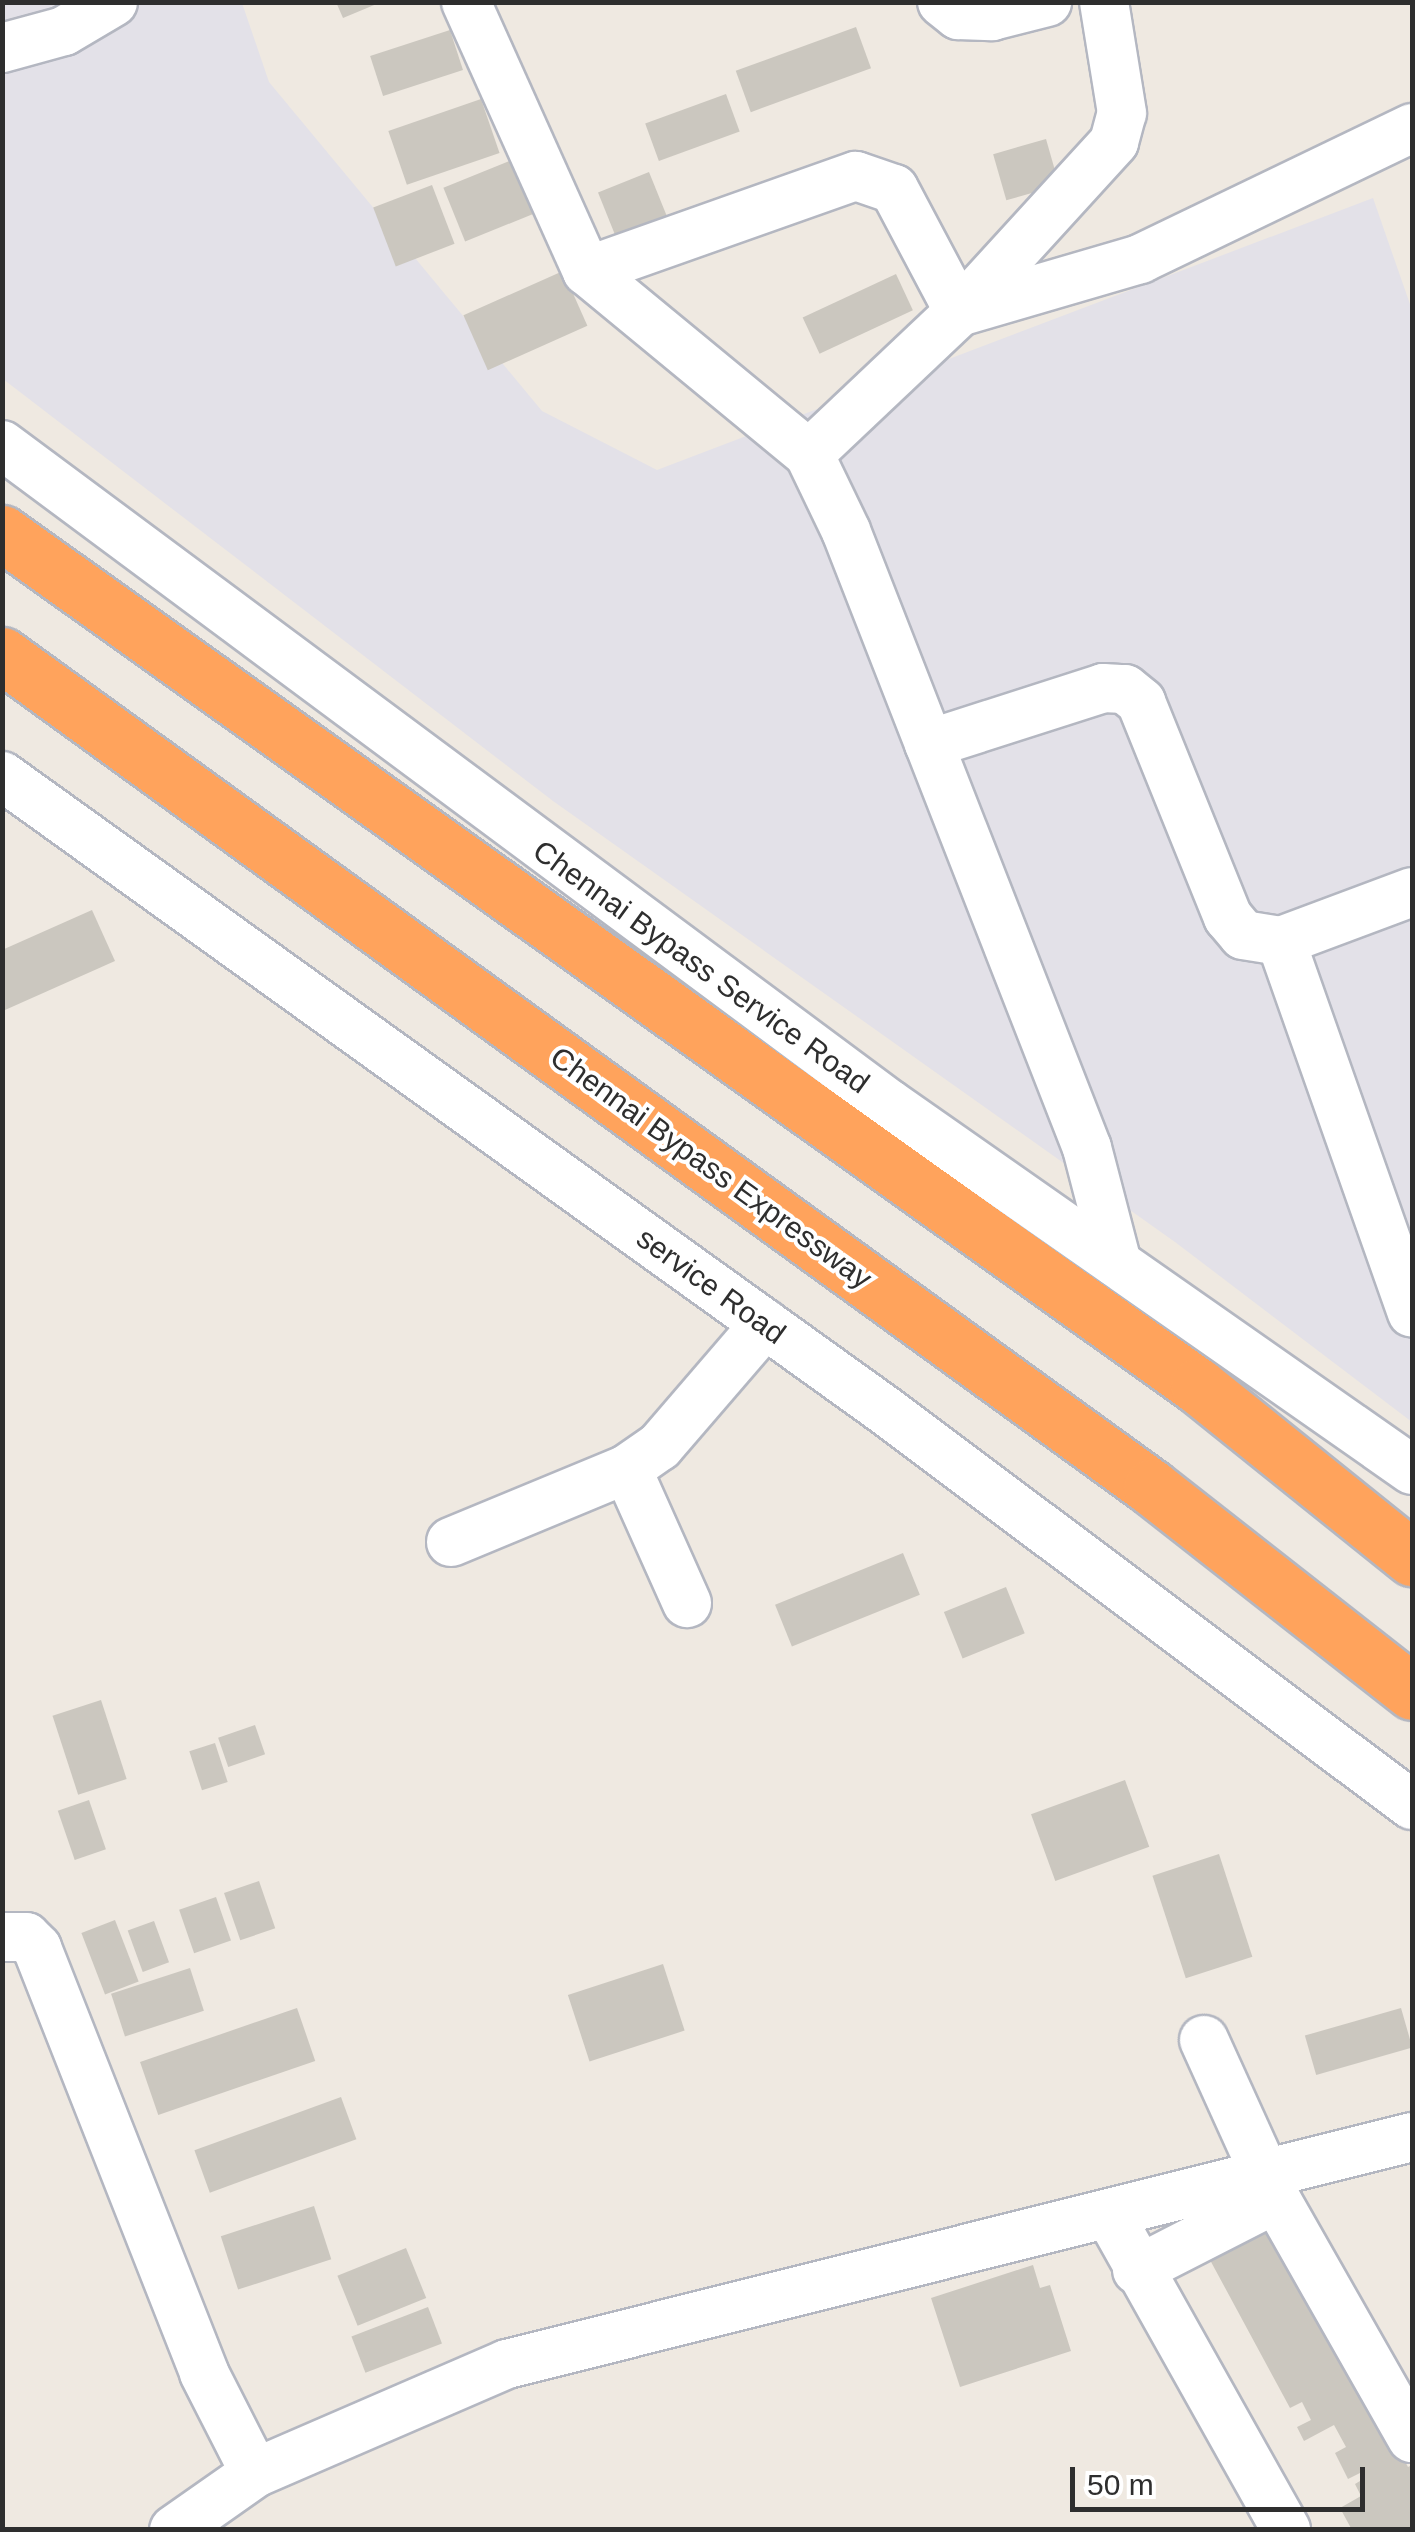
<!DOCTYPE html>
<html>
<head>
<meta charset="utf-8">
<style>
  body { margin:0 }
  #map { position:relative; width:1415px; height:2532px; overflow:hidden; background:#efe9e1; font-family:Helvetica,sans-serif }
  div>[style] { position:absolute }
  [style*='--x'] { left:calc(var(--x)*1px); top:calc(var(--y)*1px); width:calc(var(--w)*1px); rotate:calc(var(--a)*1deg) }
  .industrial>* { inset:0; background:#e3e1e8 }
  .building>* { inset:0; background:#cbc7bf; transform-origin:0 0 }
  .roads { filter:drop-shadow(2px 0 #b4b7c1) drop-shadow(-2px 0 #b4b7c1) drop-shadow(0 2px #b4b7c1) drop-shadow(0 -2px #b4b7c1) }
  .minor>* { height:48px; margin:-24px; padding:0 24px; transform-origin:24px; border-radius:24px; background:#fff }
  .highway>* { height:55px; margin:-27.5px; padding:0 27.5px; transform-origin:27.5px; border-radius:27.5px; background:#ffa35c }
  span { translate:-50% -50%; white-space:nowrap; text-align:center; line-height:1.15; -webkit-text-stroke:8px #fff; paint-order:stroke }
  .street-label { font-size:30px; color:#2e2e2e }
  .frame { position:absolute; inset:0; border:5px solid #2e2e2e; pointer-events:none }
  .scale { position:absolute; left:1070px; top:2467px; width:295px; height:45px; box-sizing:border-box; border:5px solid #2e2e2e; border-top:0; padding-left:12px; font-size:30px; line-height:35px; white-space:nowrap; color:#2e2e2e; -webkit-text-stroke:8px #fff; paint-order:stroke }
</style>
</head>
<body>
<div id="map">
  <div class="industrial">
    <div style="clip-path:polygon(2px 3px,242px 3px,269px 82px,542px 411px,657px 470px,1373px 198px,1412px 310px,1412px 1422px,1175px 1242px,553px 801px,3px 379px)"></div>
  </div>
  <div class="building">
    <div style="clip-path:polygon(336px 2px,379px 2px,379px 3px,343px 18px)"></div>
    <div style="left:856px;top:27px;width:44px;height:128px;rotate:70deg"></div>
    <div style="left:450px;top:30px;width:42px;height:84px;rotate:72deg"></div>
    <div style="left:726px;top:94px;width:40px;height:86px;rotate:70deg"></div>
    <div style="left:481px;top:99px;width:57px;height:98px;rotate:71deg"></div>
    <div style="left:1046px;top:139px;width:48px;height:55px;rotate:74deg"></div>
    <div style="left:512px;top:160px;width:58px;height:74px;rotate:68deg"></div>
    <div style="left:649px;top:172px;width:58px;height:55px;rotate:68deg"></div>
    <div style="left:432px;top:185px;width:63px;height:63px;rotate:69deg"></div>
    <div style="left:563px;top:271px;width:60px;height:109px;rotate:66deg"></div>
    <div style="left:896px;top:274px;width:40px;height:103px;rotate:65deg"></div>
    <div style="clip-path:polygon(92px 910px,115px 961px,5px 1010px,2px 950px)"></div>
    <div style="left:903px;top:1553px;width:45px;height:138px;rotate:68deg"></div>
    <div style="left:1006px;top:1587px;width:50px;height:67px;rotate:68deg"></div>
    <div style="left:101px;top:1700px;width:83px;height:51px;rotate:72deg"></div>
    <div style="left:255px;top:1725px;width:31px;height:39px;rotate:71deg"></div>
    <div style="left:215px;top:1743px;width:41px;height:27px;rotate:72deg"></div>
    <div style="left:1125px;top:1780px;width:71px;height:100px;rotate:70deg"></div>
    <div style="left:89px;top:1800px;width:52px;height:33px;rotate:71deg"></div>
    <div style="left:1219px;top:1854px;width:108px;height:70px;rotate:72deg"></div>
    <div style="left:259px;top:1881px;width:50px;height:37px;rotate:71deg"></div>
    <div style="left:216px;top:1897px;width:46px;height:39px;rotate:71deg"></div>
    <div style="left:115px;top:1920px;width:66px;height:36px;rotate:69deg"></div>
    <div style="left:154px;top:1921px;width:44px;height:28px;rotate:70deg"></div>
    <div style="left:663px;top:1964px;width:70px;height:100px;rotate:72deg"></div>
    <div style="left:190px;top:1968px;width:45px;height:83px;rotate:72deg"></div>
    <div style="left:297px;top:2008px;width:56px;height:166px;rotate:71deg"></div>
    <div style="left:1401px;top:2008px;width:41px;height:100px;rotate:74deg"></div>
    <div style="left:341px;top:2097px;width:45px;height:156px;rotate:70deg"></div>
    <div style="left:314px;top:2206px;width:56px;height:98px;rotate:72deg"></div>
    <div style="clip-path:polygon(1270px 2211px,1408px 2467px,1412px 2465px,1412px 2530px,1352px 2530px,1340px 2508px,1361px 2496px,1355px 2484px,1365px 2478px,1362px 2472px,1348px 2479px,1335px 2453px,1346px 2447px,1334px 2425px,1304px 2441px,1297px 2427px,1311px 2420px,1302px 2402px,1290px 2408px,1203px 2247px)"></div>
    <div style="left:406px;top:2248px;width:54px;height:74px;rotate:68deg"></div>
    <div style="clip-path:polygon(1033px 2265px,1040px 2288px,1050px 2285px,1071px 2351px,960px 2387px,931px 2298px)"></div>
    <div style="left:428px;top:2307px;width:39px;height:82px;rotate:69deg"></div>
  </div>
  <div class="roads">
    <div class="minor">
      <div style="--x:466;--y:2;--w:295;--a:65.8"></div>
      <div style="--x:587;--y:271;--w:288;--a:39.5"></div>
      <div style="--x:809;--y:454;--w:85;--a:64.3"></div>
      <div style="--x:846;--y:531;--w:662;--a:68.66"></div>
      <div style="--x:1087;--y:1148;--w:119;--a:75.4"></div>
      <div style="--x:942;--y:2;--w:21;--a:39"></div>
      <div style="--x:958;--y:15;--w:34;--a:2"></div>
      <div style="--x:992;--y:16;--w:57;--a:-14.3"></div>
      <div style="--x:2;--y:48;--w:64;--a:-15.3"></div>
      <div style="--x:64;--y:31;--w:57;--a:-30.6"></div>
      <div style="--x:587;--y:271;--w:285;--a:-19.5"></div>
      <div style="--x:856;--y:176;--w:40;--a:18.9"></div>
      <div style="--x:894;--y:189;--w:139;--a:62.1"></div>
      <div style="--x:959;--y:312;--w:189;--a:-16.3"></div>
      <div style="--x:1140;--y:259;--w:302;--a:-25.7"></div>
      <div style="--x:2;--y:445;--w:1105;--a:36.61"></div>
      <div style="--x:889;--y:1104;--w:638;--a:34.98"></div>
      <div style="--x:809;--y:454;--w:207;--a:-43.4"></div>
      <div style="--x:959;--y:312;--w:230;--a:-47.6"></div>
      <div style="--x:1114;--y:142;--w:30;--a:-75"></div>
      <div style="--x:1122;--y:113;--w:112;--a:-99.2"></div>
      <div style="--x:929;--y:744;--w:183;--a:-17.8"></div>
      <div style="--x:1103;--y:688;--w:22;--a:3"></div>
      <div style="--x:1125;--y:689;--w:21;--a:39"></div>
      <div style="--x:1141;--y:702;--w:232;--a:68"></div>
      <div style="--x:1228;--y:917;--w:23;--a:50"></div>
      <div style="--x:1243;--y:935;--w:38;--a:9"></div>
      <div style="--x:1281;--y:941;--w:140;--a:-20.5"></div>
      <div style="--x:2;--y:776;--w:1088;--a:35.69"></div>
      <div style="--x:886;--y:1411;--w:657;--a:36.84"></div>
      <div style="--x:1281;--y:941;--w:394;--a:70.6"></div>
      <div style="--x:627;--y:1469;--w:147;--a:65.9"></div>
      <div style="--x:451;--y:1542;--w:191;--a:-22.5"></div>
      <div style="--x:627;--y:1469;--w:40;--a:-34.9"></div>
      <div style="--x:660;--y:1446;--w:161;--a:-49.3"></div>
      <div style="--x:2;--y:1937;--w:24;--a:0"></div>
      <div style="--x:26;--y:1937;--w:16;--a:45"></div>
      <div style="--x:37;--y:1948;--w:457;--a:68.5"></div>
      <div style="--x:204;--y:2373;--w:112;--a:63"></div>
      <div style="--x:1204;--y:2040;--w:175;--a:65.6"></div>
      <div style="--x:1276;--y:2199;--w:275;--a:60.4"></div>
      <div style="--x:1109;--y:2214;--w:362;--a:60.7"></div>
      <div style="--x:1137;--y:2270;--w:156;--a:-27.1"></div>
      <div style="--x:174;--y:2530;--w:99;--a:-35.1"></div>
      <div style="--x:255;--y:2473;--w:275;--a:-23.4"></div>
      <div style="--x:507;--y:2364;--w:933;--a:-14.08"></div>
    </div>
    <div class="highway">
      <div style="--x:2;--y:533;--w:1469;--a:35.5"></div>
      <div style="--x:1198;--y:1386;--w:275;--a:38.8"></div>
      <div style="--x:2;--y:655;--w:1419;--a:35.91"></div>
      <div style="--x:1151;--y:1487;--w:332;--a:38.1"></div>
    </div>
  </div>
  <div class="street-label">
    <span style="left:701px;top:967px;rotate:36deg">Chennai Bypass Service Road</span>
    <span style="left:711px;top:1168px;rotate:36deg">Chennai Bypass Expressway</span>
    <span style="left:711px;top:1286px;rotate:36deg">service Road</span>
  </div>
  <div class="frame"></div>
  <div class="scale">50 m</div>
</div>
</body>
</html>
